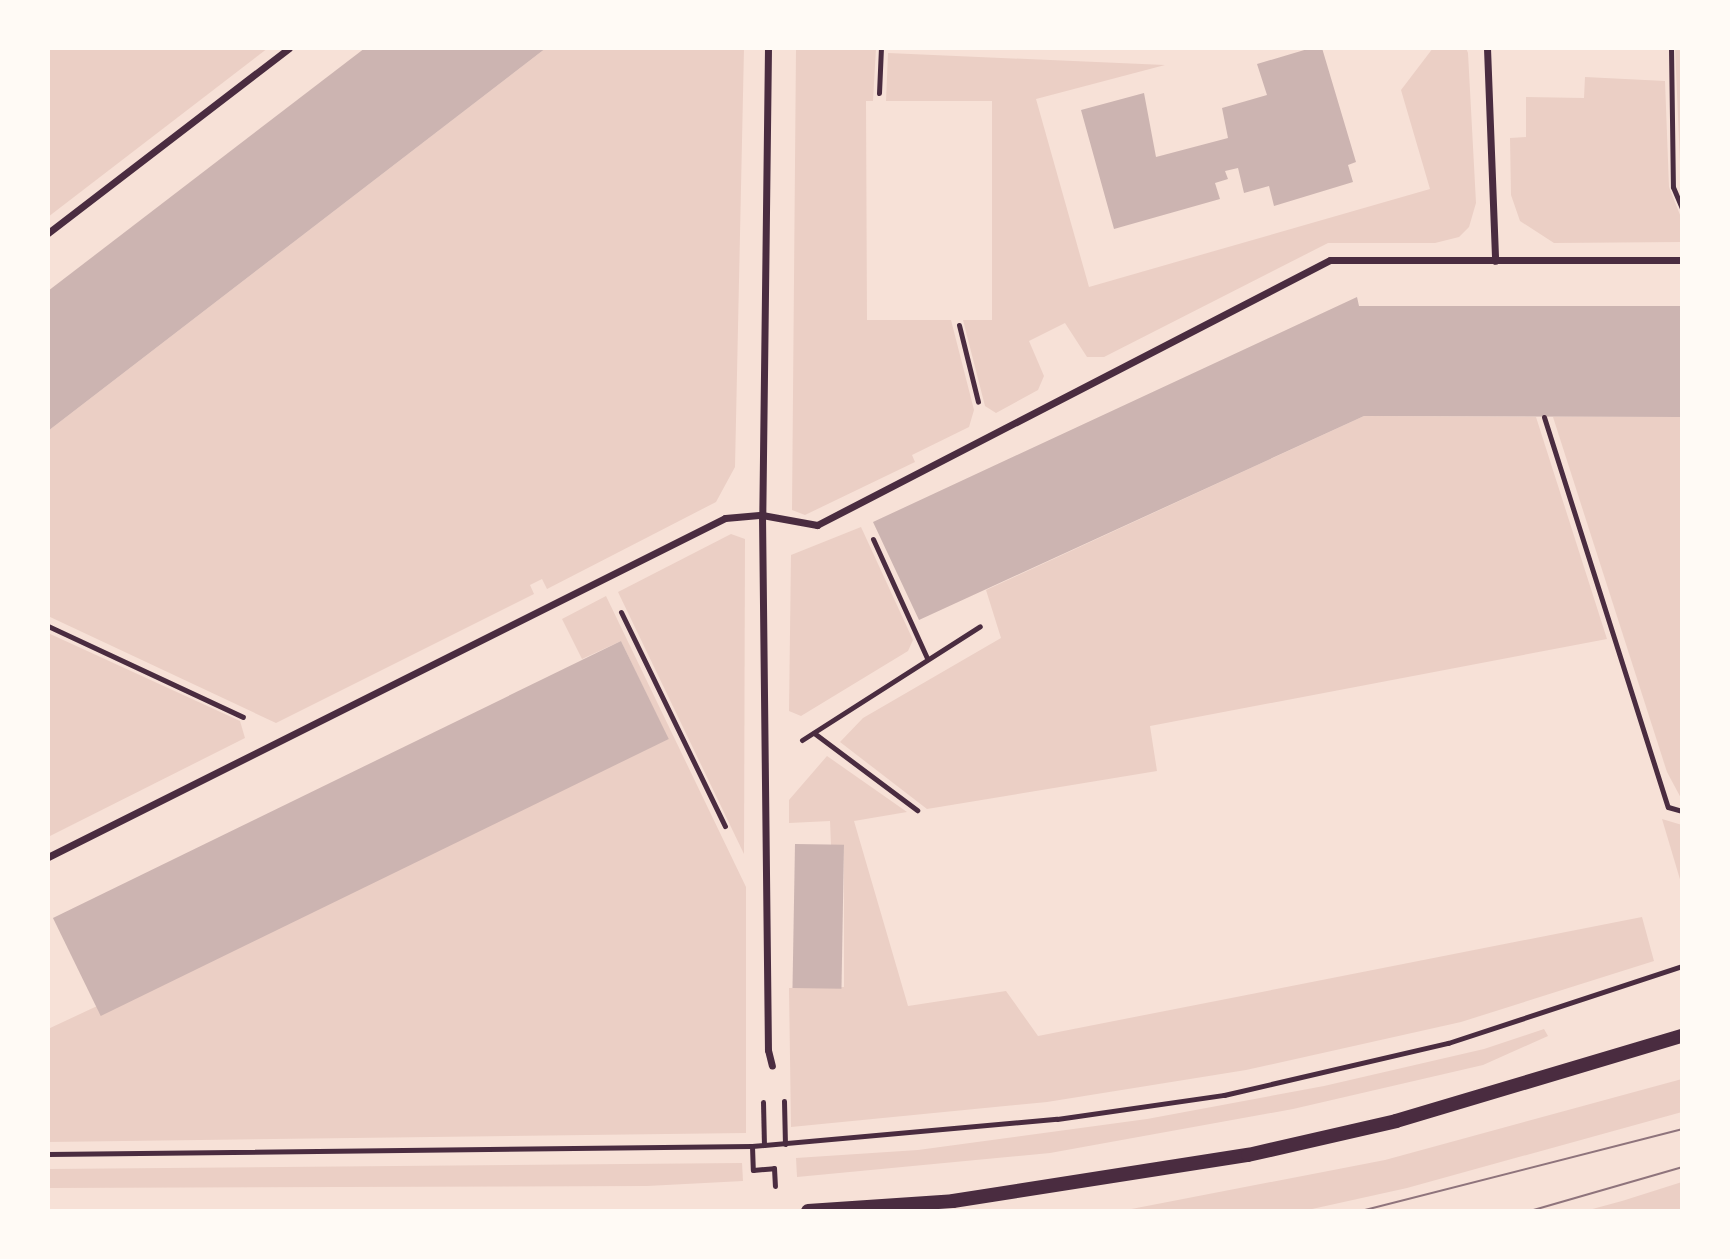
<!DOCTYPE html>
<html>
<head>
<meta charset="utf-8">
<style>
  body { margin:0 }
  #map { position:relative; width:1730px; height:1259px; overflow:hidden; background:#f7e1d7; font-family:"Work Sans",sans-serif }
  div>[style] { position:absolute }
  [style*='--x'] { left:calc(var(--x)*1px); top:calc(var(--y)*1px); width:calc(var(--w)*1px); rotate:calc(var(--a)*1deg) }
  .green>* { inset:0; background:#ebcfc5 }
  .building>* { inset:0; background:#ccb4b1; transform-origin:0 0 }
  .path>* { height:5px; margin:-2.5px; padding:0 2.5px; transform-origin:2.5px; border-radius:2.5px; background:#4a2c40 }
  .pedestrian>* { height:7px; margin:-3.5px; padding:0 3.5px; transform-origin:3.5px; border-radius:3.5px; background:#4a2c40 }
  .tertiary>* { height:14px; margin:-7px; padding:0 7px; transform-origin:7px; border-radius:7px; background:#4a2c40 }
  .tram>* { height:2px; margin:-1px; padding:0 1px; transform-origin:1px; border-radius:1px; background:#8f747c }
  span { translate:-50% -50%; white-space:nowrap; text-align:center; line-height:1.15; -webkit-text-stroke:6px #fffaf5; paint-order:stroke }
  .frame { position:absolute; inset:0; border:50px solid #fffaf5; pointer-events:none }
</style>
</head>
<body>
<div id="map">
  <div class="green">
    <div style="clip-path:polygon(48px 48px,268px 48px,48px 217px)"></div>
    <div style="clip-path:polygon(546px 48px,744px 48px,735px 467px,716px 502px,547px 589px,542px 579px,530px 585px,534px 594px,276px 723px,48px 616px,48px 431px)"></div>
    <div style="clip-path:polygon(796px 48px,876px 48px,873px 101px,866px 101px,867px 320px,951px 320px,974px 410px,969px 427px,912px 455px,915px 462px,805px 515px,792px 510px)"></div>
    <div style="clip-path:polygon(1433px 48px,1466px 48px,1468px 53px,1476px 203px,1469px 227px,1459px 237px,1435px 243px,1328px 243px,1104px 357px,1087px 357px,1065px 323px,1029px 341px,1044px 376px,1038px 390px,996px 413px,985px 406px,963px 320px,992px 320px,992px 101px,886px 101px,888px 53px,1165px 65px,1036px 99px,1089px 287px,1430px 189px,1401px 90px)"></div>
    <div style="clip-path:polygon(1675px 48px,1682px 48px,1682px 188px,1681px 185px)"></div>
    <div style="clip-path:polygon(1585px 77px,1665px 81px,1669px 187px,1682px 220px,1682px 242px,1554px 243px,1520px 221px,1511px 195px,1510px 138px,1526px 137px,1526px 97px,1584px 98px)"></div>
    <div style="clip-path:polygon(1364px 416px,1536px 417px,1607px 639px,1150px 726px,1157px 771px,927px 809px,840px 742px,863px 718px,1001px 638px,986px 590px)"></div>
    <div style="clip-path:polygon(1553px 417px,1682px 417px,1682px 800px,1667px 772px)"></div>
    <div style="clip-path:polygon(861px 527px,913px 640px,908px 651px,801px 716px,789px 711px,791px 555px)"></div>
    <div style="clip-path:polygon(731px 534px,745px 539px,744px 854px,618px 592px)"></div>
    <div style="clip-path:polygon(606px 596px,746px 887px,746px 1133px,48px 1142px,48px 1029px,668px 739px,621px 641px,582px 659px,562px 619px)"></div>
    <div style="clip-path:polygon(48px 633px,240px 721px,245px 738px,48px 837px)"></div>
    <div style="clip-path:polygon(827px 756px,907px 812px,854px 821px,908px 1006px,1006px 991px,1038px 1036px,1642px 917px,1654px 961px,1461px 1022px,1246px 1070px,1047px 1102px,791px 1127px,789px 988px,844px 987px,844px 845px,831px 845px,830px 821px,789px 823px,789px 800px)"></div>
    <div style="clip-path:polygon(1662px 819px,1682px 825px,1682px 886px)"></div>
    <div style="clip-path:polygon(1544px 1029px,1548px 1036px,1483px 1065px,1293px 1109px,1050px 1153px,797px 1177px,796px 1158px,918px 1150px,1147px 1119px,1324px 1086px,1484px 1049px)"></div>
    <div style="clip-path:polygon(1682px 1079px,1682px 1112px,1407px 1188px,1303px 1211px,1121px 1211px,1385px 1160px)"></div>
    <div style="clip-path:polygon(742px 1163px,743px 1181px,647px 1186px,48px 1188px,48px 1169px)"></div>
    <div style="clip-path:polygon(1682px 1182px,1682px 1211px,1585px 1211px,1622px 1201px)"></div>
  </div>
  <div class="building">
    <div style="clip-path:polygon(365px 48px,546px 48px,48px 431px,48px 291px)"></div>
    <div style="clip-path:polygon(1311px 48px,1322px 48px,1356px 162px,1348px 165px,1353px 182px,1274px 206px,1269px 186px,1244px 193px,1238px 168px,1225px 171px,1228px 179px,1215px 183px,1220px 199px,1114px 229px,1081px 110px,1144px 93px,1156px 157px,1228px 138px,1222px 108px,1267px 95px,1257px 64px)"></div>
    <div style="clip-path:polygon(1357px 297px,1359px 306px,1682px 306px,1682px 417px,1364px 416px,919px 620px,873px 522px)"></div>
    <div style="left:621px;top:641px;width:109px;height:632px;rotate:64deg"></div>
    <div style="left:795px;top:844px;width:49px;height:144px;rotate:1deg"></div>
  </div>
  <div class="path">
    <div style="--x:1671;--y:48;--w:139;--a:89.2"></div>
    <div style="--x:1673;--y:187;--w:23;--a:67"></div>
    <div style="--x:879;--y:93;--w:45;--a:-87.5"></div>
    <div style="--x:959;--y:325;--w:79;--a:76.1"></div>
    <div style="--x:1544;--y:417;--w:409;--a:72.4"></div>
    <div style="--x:1668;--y:807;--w:15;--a:16"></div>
    <div style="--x:873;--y:539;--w:131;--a:65.6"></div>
    <div style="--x:621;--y:612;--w:238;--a:64.1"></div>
    <div style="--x:48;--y:626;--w:215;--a:25"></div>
    <div style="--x:814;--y:733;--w:129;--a:36.8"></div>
    <div style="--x:802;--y:740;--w:211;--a:-32.6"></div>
    <div style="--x:784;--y:1101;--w:43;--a:88.7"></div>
    <div style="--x:763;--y:1102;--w:43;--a:88.7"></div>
    <div style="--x:752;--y:1146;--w:24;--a:88"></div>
    <div style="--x:753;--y:1170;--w:21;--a:-5"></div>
    <div style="--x:774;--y:1168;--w:18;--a:87"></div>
    <div style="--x:48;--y:1154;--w:704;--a:-0.65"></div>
    <div style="--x:752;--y:1146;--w:306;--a:-5.1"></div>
    <div style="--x:1057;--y:1119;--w:169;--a:-8.2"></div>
    <div style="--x:1224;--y:1095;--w:230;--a:-13.1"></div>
    <div style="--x:1448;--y:1043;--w:246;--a:-18.2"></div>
  </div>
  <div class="pedestrian">
    <div style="--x:768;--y:48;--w:467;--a:90.7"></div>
    <div style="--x:762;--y:515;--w:535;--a:89.36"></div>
    <div style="--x:768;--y:1050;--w:16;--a:76"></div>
    <div style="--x:1487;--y:48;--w:213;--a:87.8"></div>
    <div style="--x:48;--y:233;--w:304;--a:-37.5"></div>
    <div style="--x:48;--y:857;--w:757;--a:-26.6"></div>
    <div style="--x:725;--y:518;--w:37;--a:-5"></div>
    <div style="--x:762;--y:515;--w:56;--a:10.3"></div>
    <div style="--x:817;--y:525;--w:577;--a:-27.32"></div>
    <div style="--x:1330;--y:260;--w:352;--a:0"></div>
  </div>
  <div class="tertiary">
    <div style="--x:808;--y:1211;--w:145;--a:-3.9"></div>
    <div style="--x:953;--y:1201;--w:299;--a:-8.9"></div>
    <div style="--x:1248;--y:1155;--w:152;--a:-12.9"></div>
    <div style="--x:1396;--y:1121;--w:298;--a:-16.6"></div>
  </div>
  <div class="tram">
    <div style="--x:1361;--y:1211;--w:331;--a:-14.3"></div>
    <div style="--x:1530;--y:1211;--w:158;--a:-16.1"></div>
  </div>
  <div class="frame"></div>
</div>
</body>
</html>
